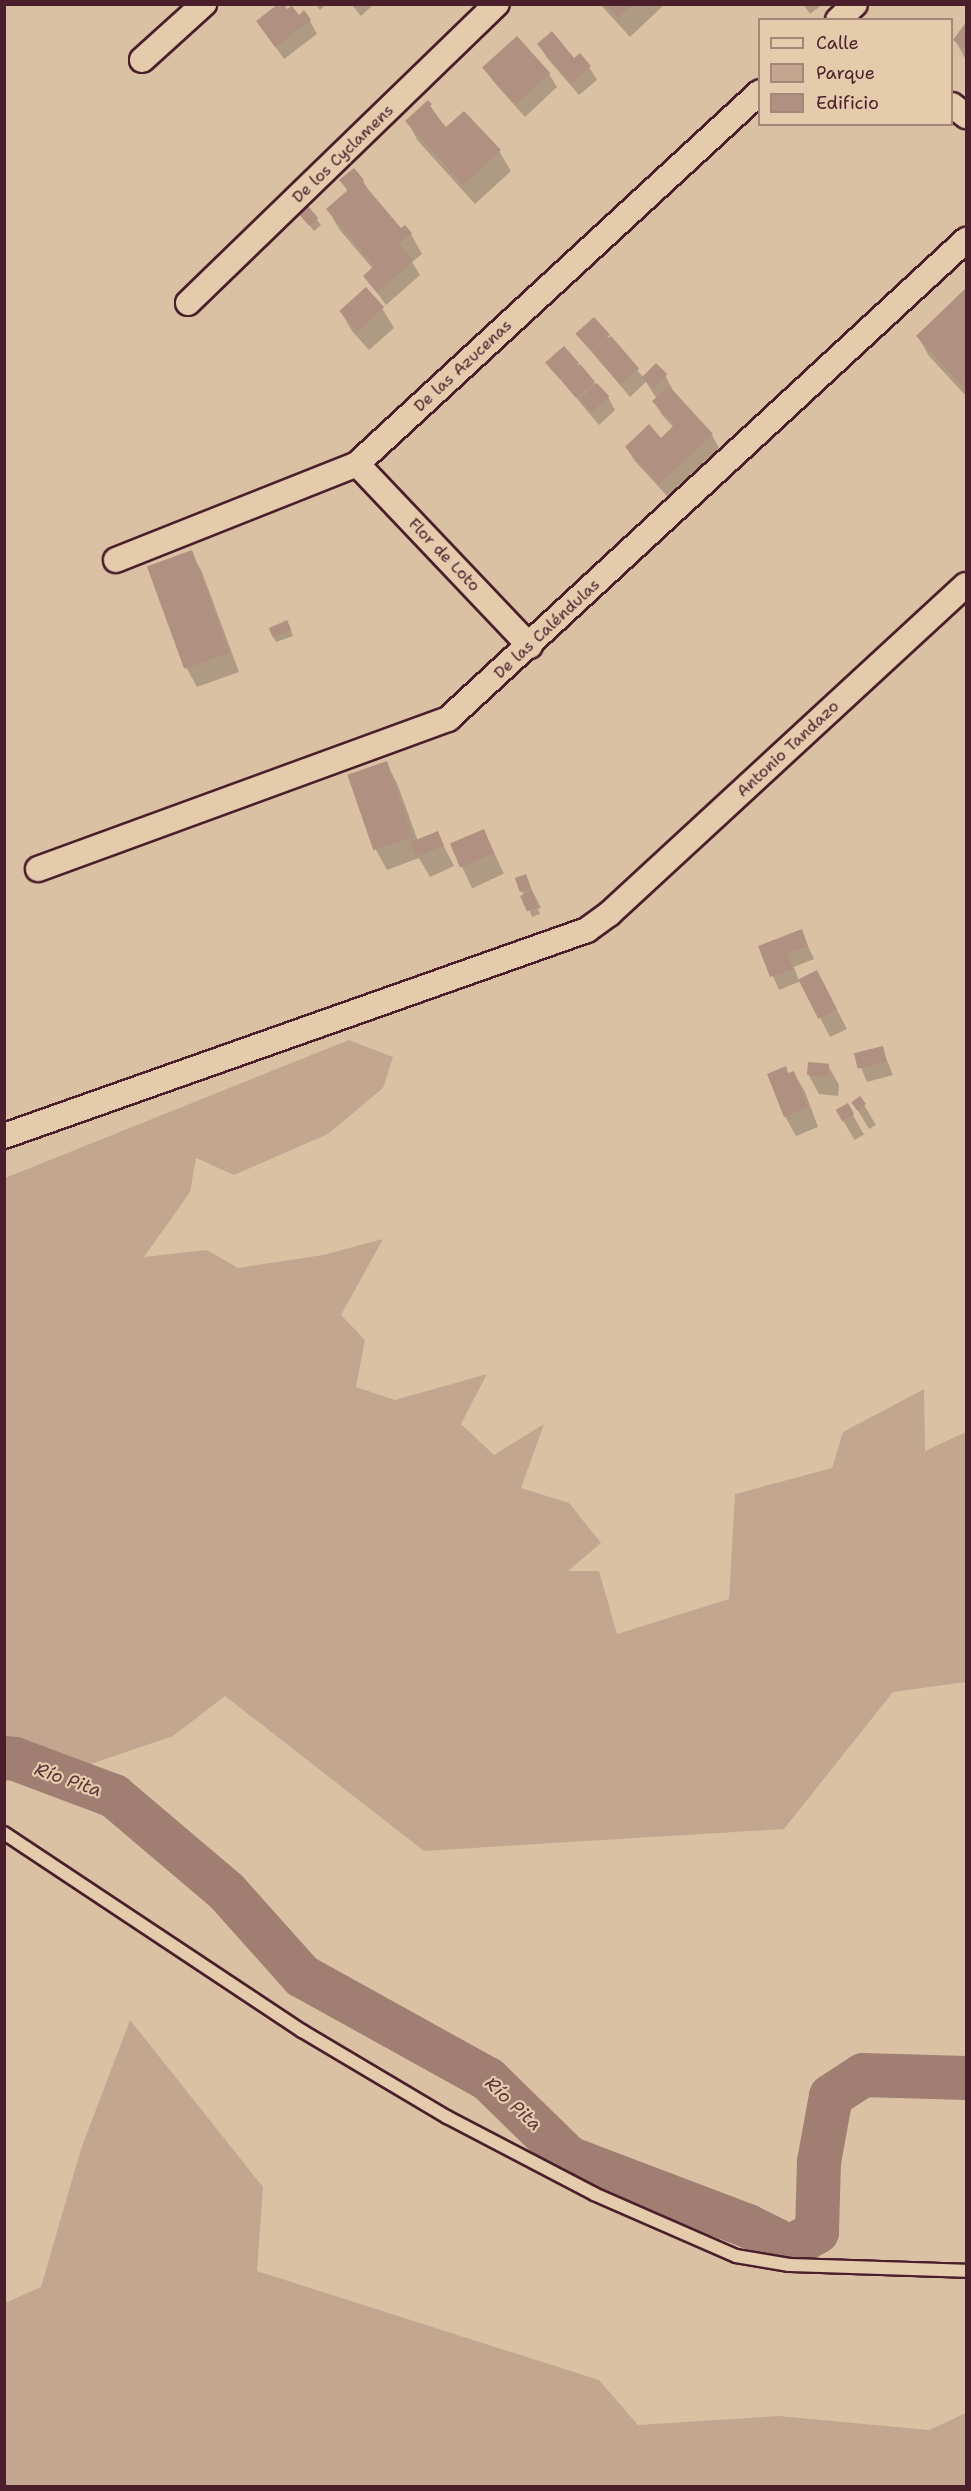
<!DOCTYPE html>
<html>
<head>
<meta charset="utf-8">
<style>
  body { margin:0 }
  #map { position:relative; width:971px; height:2491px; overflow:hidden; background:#dbc1a4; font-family:"Shantell Sans",sans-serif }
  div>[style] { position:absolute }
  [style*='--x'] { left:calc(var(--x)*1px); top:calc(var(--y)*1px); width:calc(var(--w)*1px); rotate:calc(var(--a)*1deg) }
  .green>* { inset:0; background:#c3a690 }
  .shadow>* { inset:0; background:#0003; transform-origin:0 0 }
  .river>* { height:44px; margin:-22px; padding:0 22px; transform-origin:22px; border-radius:22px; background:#a07e72 }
  .building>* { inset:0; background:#b09181; transform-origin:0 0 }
  .roads { filter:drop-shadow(2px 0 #4a1f2b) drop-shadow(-2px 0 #4a1f2b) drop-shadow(0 2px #4a1f2b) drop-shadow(0 -2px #4a1f2b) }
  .lane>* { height:12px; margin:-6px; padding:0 6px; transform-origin:6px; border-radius:6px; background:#e4cbac }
  .street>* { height:24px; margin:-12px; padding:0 12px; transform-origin:12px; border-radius:12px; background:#e4cbac }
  span { translate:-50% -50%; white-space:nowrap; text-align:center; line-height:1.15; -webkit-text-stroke:4.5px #e4cbac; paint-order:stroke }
  .street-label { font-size:16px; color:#4a1f2b }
  .water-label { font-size:18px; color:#5b3239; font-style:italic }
  .frame { position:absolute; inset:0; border:6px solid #4a1f2b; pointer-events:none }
  .legend { position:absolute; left:758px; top:18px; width:195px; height:108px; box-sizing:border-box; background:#e4cbac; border:2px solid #a68678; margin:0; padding:8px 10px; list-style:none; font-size:18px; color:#4a1f2b }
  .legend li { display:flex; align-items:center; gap:12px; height:30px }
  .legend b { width:30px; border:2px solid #a68678 }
</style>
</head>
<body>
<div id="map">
  <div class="green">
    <div style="clip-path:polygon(349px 1040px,393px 1057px,383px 1088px,328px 1134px,234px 1175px,196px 1158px,190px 1192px,144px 1257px,207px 1250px,238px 1268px,323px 1255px,383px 1239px,341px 1315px,365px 1340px,356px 1387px,395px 1400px,487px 1374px,461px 1424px,494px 1455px,544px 1424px,521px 1488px,569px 1503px,601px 1543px,568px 1571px,599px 1571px,617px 1634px,729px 1599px,735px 1494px,832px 1468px,843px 1432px,924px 1389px,925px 1451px,966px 1432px,966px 1682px,893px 1692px,784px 1829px,424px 1851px,225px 1696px,173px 1736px,91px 1764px,5px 1748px,5px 1178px)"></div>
    <div style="clip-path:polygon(130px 2020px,263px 2187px,257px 2271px,599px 2380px,638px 2425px,779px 2416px,929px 2430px,966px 2413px,966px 2486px,5px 2486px,5px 2303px,41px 2287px,81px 2149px)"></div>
  </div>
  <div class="shadow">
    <div style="clip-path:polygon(315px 4px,327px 4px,320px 10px)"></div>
    <div style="clip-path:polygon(351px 4px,374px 4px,361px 16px)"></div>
    <div style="clip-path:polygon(600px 4px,665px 4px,630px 37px)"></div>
    <div style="clip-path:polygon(803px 4px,823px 4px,810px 14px)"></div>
    <div style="clip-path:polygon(287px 11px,310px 21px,317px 34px,284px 59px,258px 22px)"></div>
    <div style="clip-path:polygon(966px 24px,966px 60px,955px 40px)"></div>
    <div style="clip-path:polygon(517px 39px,549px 74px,557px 87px,525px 117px,493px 81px,485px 68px)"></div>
    <div style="clip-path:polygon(539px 45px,589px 67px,597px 80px,579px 95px,547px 58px)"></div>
    <div style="clip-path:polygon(428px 102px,446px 129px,499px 151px,511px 171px,475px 204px,418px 141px,407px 121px)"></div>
    <div style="clip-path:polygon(341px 180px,363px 181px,372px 196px,401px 230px,411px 234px,422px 254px,412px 262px,420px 275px,386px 305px,365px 276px,373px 269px,339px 229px,328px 209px,348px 192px)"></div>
    <div style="clip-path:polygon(308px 208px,321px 225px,314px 231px,305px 220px)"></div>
    <div style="clip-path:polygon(966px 290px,966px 396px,929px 356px,918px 337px)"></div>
    <div style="clip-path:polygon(382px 308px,394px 328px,369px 350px,352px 331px,341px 312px)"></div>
    <div style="clip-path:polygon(593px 319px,643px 377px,665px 375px,676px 396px,712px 435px,719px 448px,667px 496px,634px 460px,626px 447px,661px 440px,674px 428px,662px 415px,654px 402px,657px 399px,646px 382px,630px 397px,581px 339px,577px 333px)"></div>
    <div style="clip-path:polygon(547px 363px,577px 364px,608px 397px,615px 410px,599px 425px)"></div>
    <div style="clip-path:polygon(191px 552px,202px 572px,239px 672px,197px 687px,186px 667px)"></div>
    <div style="clip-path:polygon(290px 628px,293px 636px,276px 642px,273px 636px)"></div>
    <div style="clip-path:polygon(386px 763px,397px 783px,418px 841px,437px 833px,454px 866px,430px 877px,419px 858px,387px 870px,376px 850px,350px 776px)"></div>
    <div style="left:484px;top:831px;width:47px;height:35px;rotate:65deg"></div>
    <div style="clip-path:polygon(525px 876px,541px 908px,538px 909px,540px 914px,532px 917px,517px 879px)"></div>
    <div style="clip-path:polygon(801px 931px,814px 959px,794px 967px,799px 981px,817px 972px,847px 1029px,830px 1037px,801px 981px,779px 990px,760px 947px)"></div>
    <div style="clip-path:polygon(882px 1048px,893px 1075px,867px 1082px,856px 1055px)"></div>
    <div style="clip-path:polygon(828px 1065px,839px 1085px,838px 1096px,819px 1094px,808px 1074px)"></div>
    <div style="clip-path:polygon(794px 1073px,805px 1092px,818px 1127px,796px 1136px,785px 1116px,789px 1075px)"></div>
    <div style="clip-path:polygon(853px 1102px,864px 1105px,876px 1125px,869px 1129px)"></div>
    <div style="left:847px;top:1105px;width:34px;height:11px;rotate:60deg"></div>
  </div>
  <div class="river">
    <div style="--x:4;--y:1758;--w:11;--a:5"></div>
    <div style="--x:15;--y:1759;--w:106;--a:20.5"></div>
    <div style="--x:114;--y:1796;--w:148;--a:40.3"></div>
    <div style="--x:227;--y:1892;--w:113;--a:48.2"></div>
    <div style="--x:302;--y:1976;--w:213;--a:29"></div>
    <div style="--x:488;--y:2079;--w:113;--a:44.3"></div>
    <div style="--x:569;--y:2158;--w:191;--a:20.8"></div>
    <div style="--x:748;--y:2226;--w:47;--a:26.6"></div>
    <div style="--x:790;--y:2247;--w:31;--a:-29"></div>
    <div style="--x:817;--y:2232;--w:70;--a:-88.4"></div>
    <div style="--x:819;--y:2162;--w:67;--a:-79.7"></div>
    <div style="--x:831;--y:2096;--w:38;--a:-33"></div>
    <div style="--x:863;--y:2075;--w:103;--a:1.7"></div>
  </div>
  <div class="building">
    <div style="clip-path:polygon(278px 4px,284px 4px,287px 9px,292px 6px,299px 15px,304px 10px,311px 20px,275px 47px,256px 21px)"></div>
    <div style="clip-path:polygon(605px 4px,633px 4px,618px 18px)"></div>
    <div style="clip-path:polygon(966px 22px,966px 50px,953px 40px)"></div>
    <div style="clip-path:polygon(552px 31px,574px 58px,580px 53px,591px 66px,571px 83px,537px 44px)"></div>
    <div style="left:517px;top:36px;width:50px;height:47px;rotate:48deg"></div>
    <div style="clip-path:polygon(428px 100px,432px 104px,429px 107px,446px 127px,464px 111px,501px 150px,463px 185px,405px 121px)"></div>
    <div style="clip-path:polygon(354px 168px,364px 180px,362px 182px,401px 228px,405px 225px,412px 233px,399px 244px,413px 261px,377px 293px,363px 276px,374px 266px,326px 209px,348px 190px,339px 180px)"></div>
    <div style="left:308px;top:206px;width:16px;height:12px;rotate:50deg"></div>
    <div style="left:366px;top:287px;width:27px;height:36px;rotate:48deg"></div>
    <div style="clip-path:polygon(966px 288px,966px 390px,916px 336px)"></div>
    <div style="left:594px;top:317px;width:24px;height:25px;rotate:48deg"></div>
    <div style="left:611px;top:336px;width:43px;height:25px;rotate:49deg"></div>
    <div style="left:564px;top:346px;width:23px;height:25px;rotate:49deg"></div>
    <div style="left:656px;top:363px;width:16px;height:20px;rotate:45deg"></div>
    <div style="left:580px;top:364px;width:23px;height:25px;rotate:50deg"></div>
    <div style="left:597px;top:383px;width:18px;height:24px;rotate:47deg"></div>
    <div style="clip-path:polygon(669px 386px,713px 434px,659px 484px,625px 447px,649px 424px,661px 438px,674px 425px,652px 401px)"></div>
    <div style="left:192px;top:550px;width:109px;height:48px;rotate:70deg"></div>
    <div style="left:287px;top:620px;width:10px;height:20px;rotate:66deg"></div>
    <div style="left:387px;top:761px;width:80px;height:42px;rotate:71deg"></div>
    <div style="left:484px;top:829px;width:26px;height:37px;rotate:67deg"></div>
    <div style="left:438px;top:831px;width:16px;height:30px;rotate:68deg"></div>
    <div style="left:526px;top:874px;width:15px;height:12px;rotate:70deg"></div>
    <div style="left:531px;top:891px;width:17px;height:12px;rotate:66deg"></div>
    <div style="clip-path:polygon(802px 929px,808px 946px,787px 953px,793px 969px,770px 977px,758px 946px)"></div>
    <div style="left:817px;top:970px;width:44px;height:21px;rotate:63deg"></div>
    <div style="left:883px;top:1046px;width:16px;height:30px;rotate:76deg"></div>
    <div style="left:808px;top:1062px;width:21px;height:13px;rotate:5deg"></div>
    <div style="clip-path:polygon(786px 1066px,788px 1073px,794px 1071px,808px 1107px,784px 1117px,767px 1074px)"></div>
    <div style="left:860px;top:1096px;width:10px;height:11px;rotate:53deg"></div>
    <div style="left:848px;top:1103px;width:13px;height:14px;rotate:61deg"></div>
  </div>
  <div class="roads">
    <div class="lane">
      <div style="--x:4;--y:1833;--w:358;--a:33.6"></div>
      <div style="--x:302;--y:2031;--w:169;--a:30.7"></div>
      <div style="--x:447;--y:2117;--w:166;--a:27.6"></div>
      <div style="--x:594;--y:2194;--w:155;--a:23.6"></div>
      <div style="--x:736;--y:2256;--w:54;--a:9.6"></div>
      <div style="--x:789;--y:2265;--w:177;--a:1.9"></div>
    </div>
    <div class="street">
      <div style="--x:838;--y:20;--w:23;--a:-43"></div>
      <div style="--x:142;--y:60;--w:84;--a:-42.1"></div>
      <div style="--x:952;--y:105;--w:18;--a:38"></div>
      <div style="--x:188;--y:303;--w:430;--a:-44.1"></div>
      <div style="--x:357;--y:464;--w:251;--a:46.5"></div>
      <div style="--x:116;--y:560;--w:259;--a:-21.7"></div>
      <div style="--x:357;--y:464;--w:548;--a:-42.71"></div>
      <div style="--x:38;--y:869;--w:437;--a:-20.1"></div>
      <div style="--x:448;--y:719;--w:706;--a:-42.76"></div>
      <div style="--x:4;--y:1136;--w:618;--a:-19.46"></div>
      <div style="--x:587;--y:930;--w:27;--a:-36"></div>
      <div style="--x:609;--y:914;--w:485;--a:-42.7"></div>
    </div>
  </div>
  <div class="street-label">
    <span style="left:343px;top:154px;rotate:-44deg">De los Cyclamens</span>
    <span style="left:463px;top:366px;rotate:-43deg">De las Azucenas</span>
    <span style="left:444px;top:555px;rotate:46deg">Flor de Loto</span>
    <span style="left:547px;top:629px;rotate:-43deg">De las Caléndulas</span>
    <span style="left:788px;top:749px;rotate:-43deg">Antonio Tandazo</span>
  </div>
  <div class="water-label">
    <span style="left:68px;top:1780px;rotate:19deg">Río Pita</span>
    <span style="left:513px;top:2104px;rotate:43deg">Río Pita</span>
  </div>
  <div class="frame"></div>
  <ul class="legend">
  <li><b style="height:8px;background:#e4cbac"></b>Calle</li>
  <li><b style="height:16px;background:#c3a690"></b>Parque</li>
  <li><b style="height:16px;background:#b09181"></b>Edificio</li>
  </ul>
</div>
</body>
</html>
